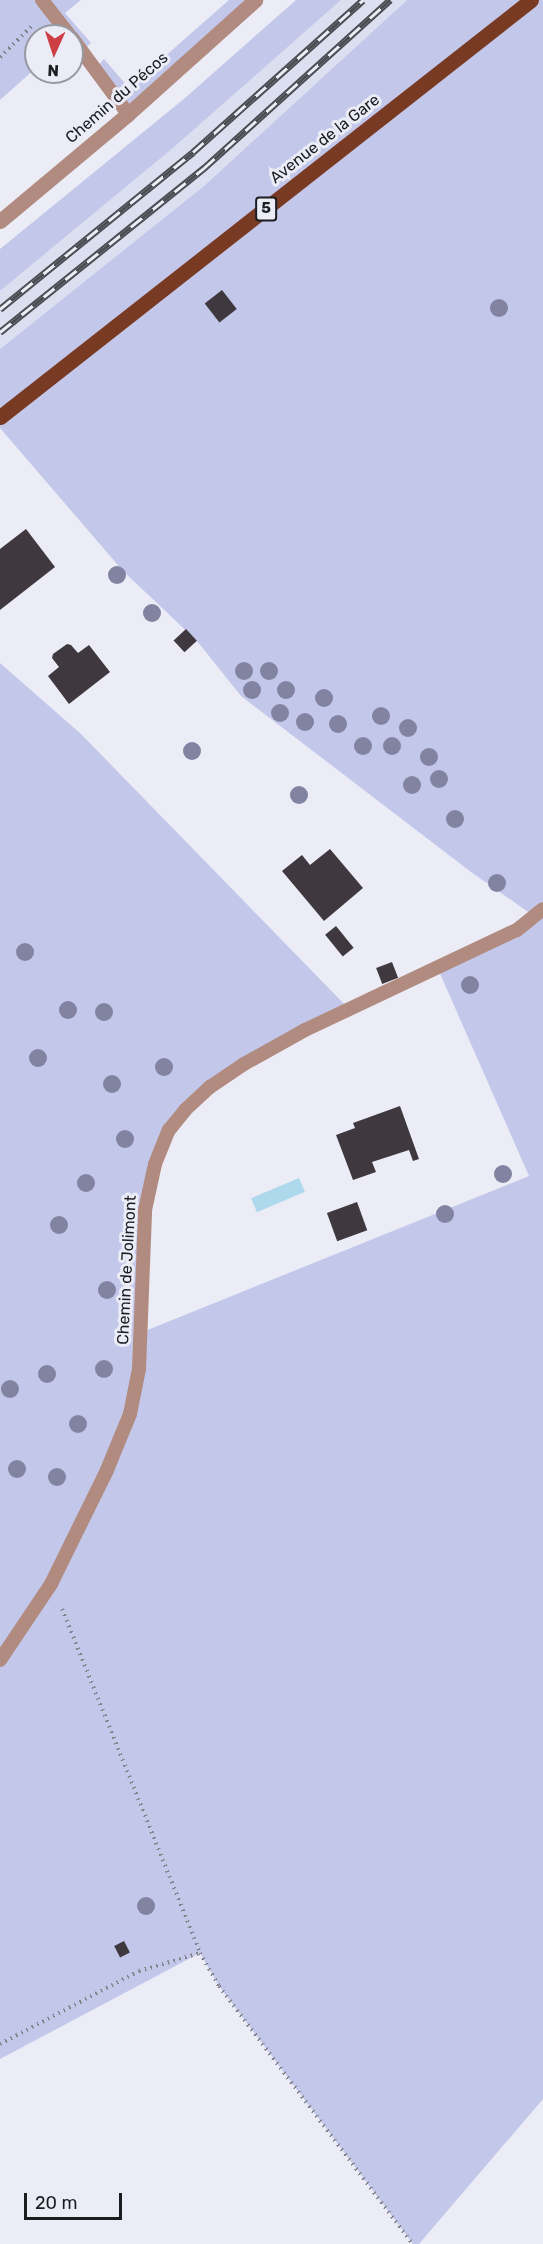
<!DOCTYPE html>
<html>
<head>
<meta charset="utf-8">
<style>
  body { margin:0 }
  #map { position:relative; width:543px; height:2244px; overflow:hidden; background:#ebecf6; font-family:Rubik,sans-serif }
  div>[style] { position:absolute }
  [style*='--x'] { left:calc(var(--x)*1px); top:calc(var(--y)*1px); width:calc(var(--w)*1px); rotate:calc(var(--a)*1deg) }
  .built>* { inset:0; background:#dcdff0 }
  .green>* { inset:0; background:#c3c8eb }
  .water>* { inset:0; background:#aed8eb; transform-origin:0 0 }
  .building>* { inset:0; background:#3f393f; transform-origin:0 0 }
  .path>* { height:4px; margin-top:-2px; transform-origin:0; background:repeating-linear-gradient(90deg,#83848b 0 1.5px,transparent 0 6px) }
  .service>* { height:14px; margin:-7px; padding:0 7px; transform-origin:7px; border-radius:7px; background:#b18b7f }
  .minor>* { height:15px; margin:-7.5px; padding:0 7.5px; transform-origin:7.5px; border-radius:7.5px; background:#b18b7f }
  .primary>* { height:15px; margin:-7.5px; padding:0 7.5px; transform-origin:7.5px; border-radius:7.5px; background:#793a24 }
  .rail>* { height:7px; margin-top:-3.5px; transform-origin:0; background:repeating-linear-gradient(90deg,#ebecf6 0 14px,#4c4d53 0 28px); box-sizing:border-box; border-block:2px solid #4c4d53 }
  .trees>* { width:18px; height:18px; margin:-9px; border-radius:50%; background:#8283a1 }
  span { translate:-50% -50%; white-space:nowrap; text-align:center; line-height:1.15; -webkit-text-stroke:6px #ebecf6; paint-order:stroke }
  .shield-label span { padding:2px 4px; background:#ebecf6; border:2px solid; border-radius:4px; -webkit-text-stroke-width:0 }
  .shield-label { font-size:15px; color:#1c1d21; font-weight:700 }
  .street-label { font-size:16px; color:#1c1d21 }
  .north { position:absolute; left:24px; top:24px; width:60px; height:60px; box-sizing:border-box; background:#ebecf6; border:2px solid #9899a1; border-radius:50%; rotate:183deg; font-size:16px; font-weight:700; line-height:24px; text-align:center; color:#1c1d21 }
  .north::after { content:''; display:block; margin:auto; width:21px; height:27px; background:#ce3f45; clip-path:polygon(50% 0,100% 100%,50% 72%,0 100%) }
  .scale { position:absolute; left:24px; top:2193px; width:98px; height:27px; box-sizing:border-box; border:3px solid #1c1d21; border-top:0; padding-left:8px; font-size:18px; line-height:21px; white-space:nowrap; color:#1c1d21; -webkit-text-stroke:4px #ebecf6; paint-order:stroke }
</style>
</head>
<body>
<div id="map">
  <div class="built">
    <div style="clip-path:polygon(341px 0,407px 0,204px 186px,0 349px,0 291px,173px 148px)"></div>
  </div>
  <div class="green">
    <div style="clip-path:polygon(0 0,81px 0,65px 13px,91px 43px,82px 51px,78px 62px,72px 54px,72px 36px,36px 36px,36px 68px,0 100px)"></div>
    <div style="clip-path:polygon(229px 0,255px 0,128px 114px,95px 69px,104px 59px,129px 88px)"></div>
    <div style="clip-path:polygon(296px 0,341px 0,173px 148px,0 291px,0 249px,185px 98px)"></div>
    <div style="clip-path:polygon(407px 0,543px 0,543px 2099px,419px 2244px,413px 2244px,219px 1986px,200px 1953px,0 2059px,0 663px,81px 734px,349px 1009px,305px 1030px,185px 1110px,155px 1164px,140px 1333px,529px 1176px,438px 969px,534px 916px,471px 872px,241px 696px,197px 641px,123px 571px,0 428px,0 349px,204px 186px)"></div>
  </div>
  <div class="water">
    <div style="left:299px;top:1178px;width:15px;height:52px;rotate:67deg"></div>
  </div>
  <div class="building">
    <div style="left:222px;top:290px;width:24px;height:22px;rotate:52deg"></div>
    <div style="clip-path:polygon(26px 529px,55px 567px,0 610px,0 549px)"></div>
    <div style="left:186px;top:629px;width:16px;height:17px;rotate:47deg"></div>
    <div style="clip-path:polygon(67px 644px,71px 645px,78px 653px,89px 645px,110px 672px,69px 704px,48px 676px,59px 667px,52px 658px,53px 654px)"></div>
    <div style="clip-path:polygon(330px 849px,363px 888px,324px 921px,282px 871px,302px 855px,310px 865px)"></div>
    <div style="left:336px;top:926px;width:28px;height:14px;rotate:51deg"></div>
    <div style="left:392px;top:962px;width:17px;height:17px;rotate:69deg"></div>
    <div style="clip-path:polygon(400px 1106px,419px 1159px,413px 1161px,409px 1150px,372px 1162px,376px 1172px,353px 1180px,336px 1135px,355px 1128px,353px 1123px)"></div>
    <div style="left:357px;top:1202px;width:30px;height:32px;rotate:70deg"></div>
    <div style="left:124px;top:1941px;width:13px;height:11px;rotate:63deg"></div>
  </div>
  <div class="path">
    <div style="--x:0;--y:57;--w:47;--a:-44.1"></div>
    <div style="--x:62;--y:1609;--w:371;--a:68.1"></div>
    <div style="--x:200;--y:1953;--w:38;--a:60"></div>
    <div style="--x:219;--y:1986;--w:323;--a:53.1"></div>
    <div style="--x:0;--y:2044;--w:157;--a:-27.7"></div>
    <div style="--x:139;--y:1971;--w:64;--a:-16.4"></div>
  </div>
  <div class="service">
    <div style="--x:42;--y:0;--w:46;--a:52.1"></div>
    <div style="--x:72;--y:38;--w:94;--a:53.6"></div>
    <div style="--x:0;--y:1660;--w:92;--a:-56.1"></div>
    <div style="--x:51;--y:1584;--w:127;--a:-63.8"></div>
    <div style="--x:107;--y:1470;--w:61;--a:-67.7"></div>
    <div style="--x:130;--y:1414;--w:46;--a:-78.7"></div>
    <div style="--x:139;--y:1369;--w:159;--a:-87.8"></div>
    <div style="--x:145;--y:1210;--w:47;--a:-77.7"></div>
    <div style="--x:155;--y:1164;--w:37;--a:-68"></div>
    <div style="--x:169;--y:1130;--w:26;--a:-51"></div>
    <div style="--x:185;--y:1110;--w:34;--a:-43"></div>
    <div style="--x:210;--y:1087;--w:41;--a:-34.1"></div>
    <div style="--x:244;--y:1064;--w:70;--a:-29.1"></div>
    <div style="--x:305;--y:1030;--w:234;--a:-25.3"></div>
    <div style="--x:517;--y:930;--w:33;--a:-39"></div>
  </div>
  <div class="minor">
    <div style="--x:0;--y:221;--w:167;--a:-39.9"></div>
    <div style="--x:128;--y:114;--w:171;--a:-41.9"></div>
  </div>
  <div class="primary">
    <div style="--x:0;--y:417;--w:675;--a:-38.14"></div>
  </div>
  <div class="rail">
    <div style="--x:0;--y:309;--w:249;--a:-39.1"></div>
    <div style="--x:193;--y:152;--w:228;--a:-41.8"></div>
    <div style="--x:0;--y:332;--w:262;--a:-38.8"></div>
    <div style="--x:204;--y:168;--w:251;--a:-42.1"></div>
  </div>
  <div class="trees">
    <div style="left:499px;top:308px"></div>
    <div style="left:117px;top:575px"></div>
    <div style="left:152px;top:613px"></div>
    <div style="left:244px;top:671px"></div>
    <div style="left:269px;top:671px"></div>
    <div style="left:252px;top:690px"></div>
    <div style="left:286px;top:690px"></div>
    <div style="left:324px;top:698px"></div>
    <div style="left:280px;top:713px"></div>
    <div style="left:381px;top:716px"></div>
    <div style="left:305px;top:722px"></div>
    <div style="left:338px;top:724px"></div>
    <div style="left:408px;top:728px"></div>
    <div style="left:363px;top:746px"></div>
    <div style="left:392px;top:746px"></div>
    <div style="left:192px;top:751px"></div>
    <div style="left:429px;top:757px"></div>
    <div style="left:439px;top:779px"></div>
    <div style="left:412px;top:785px"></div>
    <div style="left:299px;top:795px"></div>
    <div style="left:455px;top:819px"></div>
    <div style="left:497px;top:883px"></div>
    <div style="left:25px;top:952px"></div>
    <div style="left:470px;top:985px"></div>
    <div style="left:68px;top:1010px"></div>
    <div style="left:104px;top:1012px"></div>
    <div style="left:38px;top:1058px"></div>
    <div style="left:164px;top:1067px"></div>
    <div style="left:112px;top:1084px"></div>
    <div style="left:125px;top:1139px"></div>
    <div style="left:503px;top:1174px"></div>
    <div style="left:86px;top:1183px"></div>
    <div style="left:445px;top:1214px"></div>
    <div style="left:59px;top:1225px"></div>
    <div style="left:107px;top:1290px"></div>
    <div style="left:104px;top:1369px"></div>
    <div style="left:47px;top:1374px"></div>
    <div style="left:10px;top:1389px"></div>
    <div style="left:78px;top:1424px"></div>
    <div style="left:17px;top:1469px"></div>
    <div style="left:57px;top:1477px"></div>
    <div style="left:146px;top:1906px"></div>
  </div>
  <div class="shield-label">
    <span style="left:266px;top:209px">5</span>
  </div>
  <div class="street-label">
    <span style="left:117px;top:98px;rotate:-41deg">Chemin du Pécos</span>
    <span style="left:325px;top:139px;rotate:-38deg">Avenue de la Gare</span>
    <span style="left:127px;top:1270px;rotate:-87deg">Chemin de Jolimont</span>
  </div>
  <div class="north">N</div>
  <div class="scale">20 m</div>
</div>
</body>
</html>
